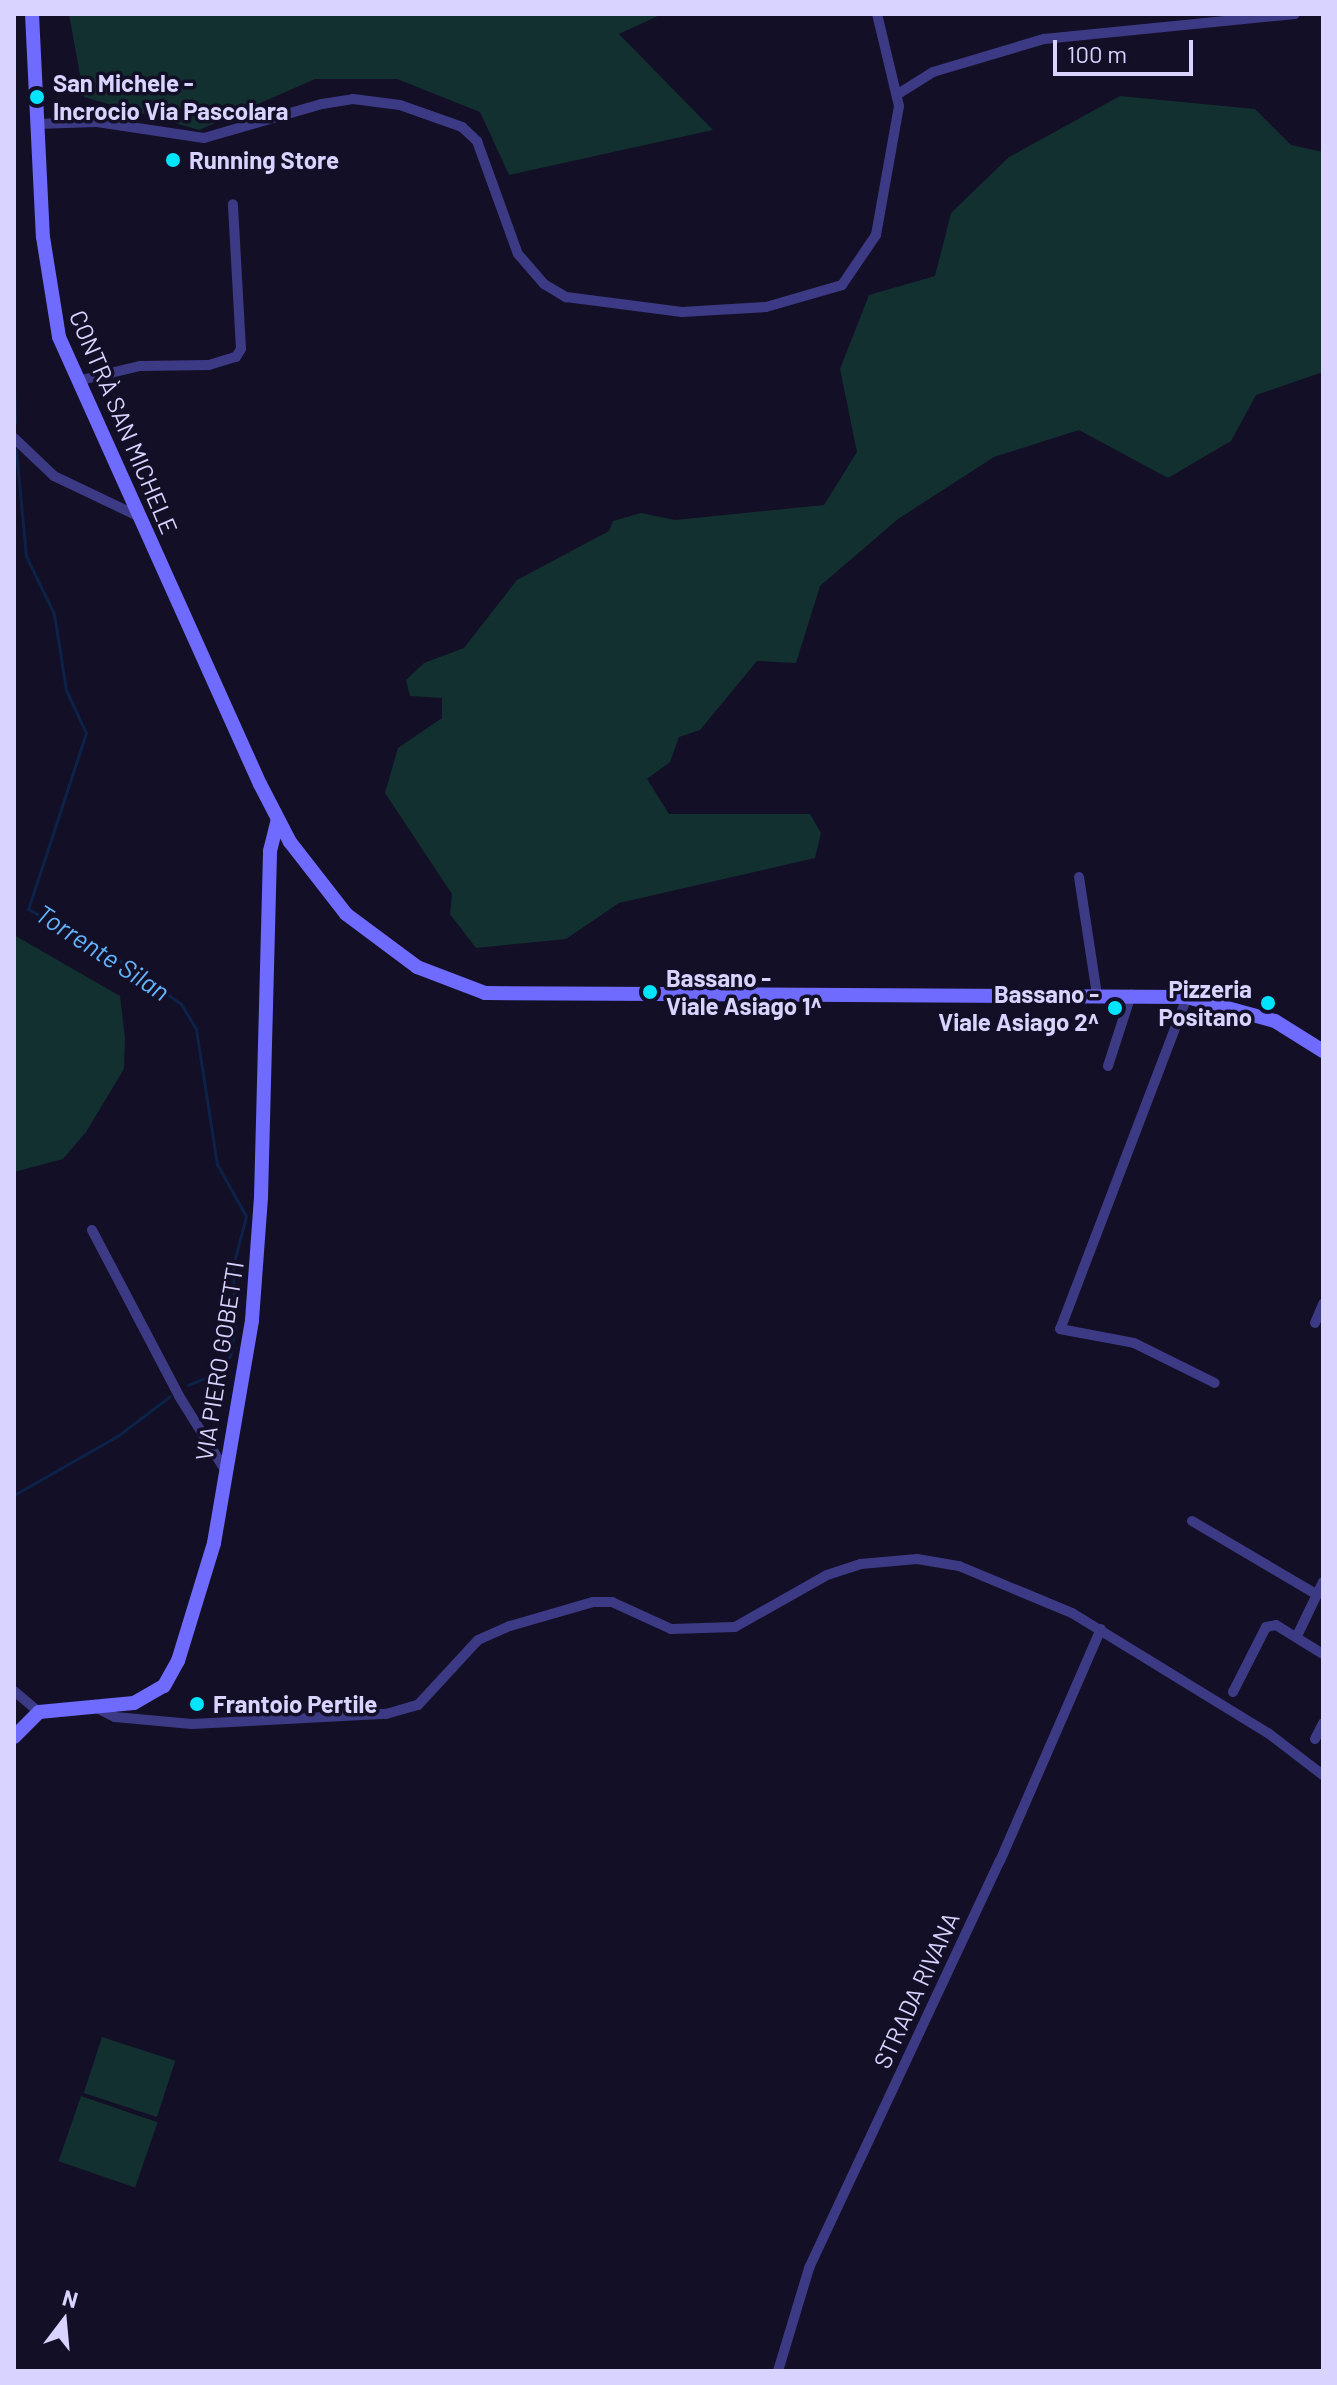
<!DOCTYPE html>
<html>
<head>
<meta charset="utf-8">
<style>
  body { margin:0 }
  #map { position:relative; width:1337px; height:2385px; overflow:hidden; background:#130f26; font-family:Barlow,sans-serif }
  div>[style] { position:absolute }
  [style*='--x'] { left:calc(var(--x)*1px); top:calc(var(--y)*1px); width:calc(var(--w)*1px); rotate:calc(var(--a)*1deg) }
  .green>* { inset:0; background:#12302f; transform-origin:0 0 }
  .stream>* { height:3px; margin:-1.5px; padding:0 1.5px; transform-origin:1.5px; border-radius:1.5px; background:#0c2248 }
  .street>* { height:10px; margin:-5px; padding:0 5px; transform-origin:5px; border-radius:5px; background:#3d3a85 }
  .secondary>* { height:14px; margin:-7px; padding:0 7px; transform-origin:7px; border-radius:7px; background:#6f6bff }
  .dots>* { width:22px; height:22px; translate:-50% -50%; box-sizing:border-box; border:4px solid #130f26; border-radius:50% }
  span { translate:-50% -50%; white-space:nowrap; text-align:center; line-height:1.15; -webkit-text-stroke:7px #130f26; paint-order:stroke }
  .poi-label { font-size:24px; color:#d9d4ff; font-weight:700 }
  .left { translate:0 -50%; text-align:left }
  .right { translate:-100% -50%; text-align:right }
  .street-label { font-size:24px; color:#d9d4ff }
  .water-label { font-size:26px; color:#62b6ff; font-style:italic }
  .frame { position:absolute; inset:0; border:16px solid #d9d4ff; pointer-events:none }
  .north { position:absolute; left:24px; top:2281px; width:80px; height:80px; -webkit-text-stroke:6px #130f26; paint-order:stroke; rotate:16deg; font-size:22px; font-weight:700; line-height:32px; text-align:center; color:#d9d4ff }
  .north::after { content:''; display:block; margin:auto; width:28px; height:36px; background:#d9d4ff; clip-path:polygon(50% 0,100% 100%,50% 72%,0 100%) }
  .scale { position:absolute; left:1053px; top:40px; width:140px; height:36px; box-sizing:border-box; border:4px solid #d9d4ff; border-top:0; padding-left:10px; font-size:24px; line-height:28px; white-space:nowrap; color:#d9d4ff; -webkit-text-stroke:6px #130f26; paint-order:stroke }
</style>
</head>
<body>
<div id="map">
  <div class="green">
    <div style="clip-path:polygon(69px 14px,662px 14px,619px 34px,713px 130px,509px 175px,480px 112px,397px 79px,315px 79px,199px 130px,84px 97px)"></div>
    <div style="clip-path:polygon(1120px 96px,1255px 109px,1291px 145px,1323px 152px,1323px 372px,1256px 395px,1231px 441px,1168px 478px,1079px 430px,994px 457px,898px 519px,820px 586px,796px 663px,757px 661px,700px 730px,679px 737px,670px 762px,647px 779px,669px 814px,810px 814px,821px 833px,815px 858px,619px 903px,566px 939px,476px 948px,450px 914px,452px 894px,385px 793px,398px 748px,442px 718px,442px 698px,410px 696px,406px 680px,424px 663px,464px 648px,517px 580px,609px 531px,613px 521px,641px 513px,675px 520px,824px 505px,857px 452px,840px 369px,869px 295px,935px 276px,951px 213px,1009px 157px)"></div>
    <div style="clip-path:polygon(14px 935px,120px 996px,125px 1038px,124px 1069px,86px 1132px,63px 1159px,14px 1172px)"></div>
    <div style="left:102px;top:2037px;width:77px;height:59px;rotate:18deg"></div>
    <div style="left:81px;top:2096px;width:81px;height:69px;rotate:19deg"></div>
  </div>
  <div class="stream">
    <div style="--x:14;--y:388;--w:34;--a:88"></div>
    <div style="--x:16;--y:450;--w:106;--a:84.6"></div>
    <div style="--x:26;--y:556;--w:64;--a:64.2"></div>
    <div style="--x:54;--y:614;--w:77;--a:81"></div>
    <div style="--x:66;--y:690;--w:47;--a:65.1"></div>
    <div style="--x:86;--y:733;--w:185;--a:108.2"></div>
    <div style="--x:28;--y:909;--w:96;--a:28.7"></div>
    <div style="--x:112;--y:955;--w:85;--a:35.4"></div>
    <div style="--x:181;--y:1004;--w:29;--a:59"></div>
    <div style="--x:196;--y:1029;--w:137;--a:81.2"></div>
    <div style="--x:217;--y:1164;--w:60;--a:60.9"></div>
    <div style="--x:246;--y:1216;--w:52;--a:104.6"></div>
    <div style="--x:233;--y:1266;--w:60;--a:88.1"></div>
    <div style="--x:235;--y:1326;--w:30;--a:99"></div>
    <div style="--x:230;--y:1356;--w:23;--a:130"></div>
    <div style="--x:215;--y:1374;--w:29;--a:158"></div>
    <div style="--x:14;--y:1495;--w:121;--a:-29.7"></div>
    <div style="--x:119;--y:1435;--w:64;--a:-37.4"></div>
  </div>
  <div class="street">
    <div style="--x:898;--y:94;--w:41;--a:-32.2"></div>
    <div style="--x:933;--y:72;--w:116;--a:-16.6"></div>
    <div style="--x:1044;--y:39;--w:252;--a:-5.7"></div>
    <div style="--x:36;--y:124;--w:61;--a:-1.9"></div>
    <div style="--x:97;--y:122;--w:108;--a:8.5"></div>
    <div style="--x:204;--y:138;--w:123;--a:-16.1"></div>
    <div style="--x:322;--y:104;--w:31;--a:-9"></div>
    <div style="--x:353;--y:99;--w:47;--a:7.3"></div>
    <div style="--x:400;--y:105;--w:66;--a:19.5"></div>
    <div style="--x:462;--y:127;--w:21;--a:43"></div>
    <div style="--x:477;--y:141;--w:120;--a:70.1"></div>
    <div style="--x:518;--y:254;--w:40;--a:49"></div>
    <div style="--x:544;--y:284;--w:26;--a:31"></div>
    <div style="--x:566;--y:297;--w:117;--a:7.4"></div>
    <div style="--x:682;--y:312;--w:84;--a:-3.4"></div>
    <div style="--x:766;--y:307;--w:79;--a:-16.1"></div>
    <div style="--x:842;--y:285;--w:60;--a:-55.8"></div>
    <div style="--x:876;--y:235;--w:131;--a:-79.9"></div>
    <div style="--x:899;--y:106;--w:95;--a:-103.4"></div>
    <div style="--x:77;--y:381;--w:65;--a:-13.4"></div>
    <div style="--x:140;--y:366;--w:69;--a:-0.8"></div>
    <div style="--x:209;--y:365;--w:28;--a:-17"></div>
    <div style="--x:236;--y:357;--w:9;--a:-58"></div>
    <div style="--x:241;--y:349;--w:145;--a:-93.2"></div>
    <div style="--x:14;--y:438;--w:55;--a:43.5"></div>
    <div style="--x:54;--y:476;--w:93;--a:25.5"></div>
    <div style="--x:1079;--y:877;--w:118;--a:81.3"></div>
    <div style="--x:1187;--y:997;--w:355;--a:110.9"></div>
    <div style="--x:1060;--y:1329;--w:75;--a:10.7"></div>
    <div style="--x:1134;--y:1343;--w:90;--a:26.3"></div>
    <div style="--x:1108;--y:1066;--w:75;--a:-72.1"></div>
    <div style="--x:92;--y:1230;--w:187;--a:62.3"></div>
    <div style="--x:179;--y:1396;--w:87;--a:58.1"></div>
    <div style="--x:1315;--y:1323;--w:21;--a:-67"></div>
    <div style="--x:1192;--y:1521;--w:144;--a:30.5"></div>
    <div style="--x:1297;--y:1636;--w:60;--a:-64.3"></div>
    <div style="--x:14;--y:1691;--w:33;--a:40"></div>
    <div style="--x:1233;--y:1692;--w:73;--a:-63.1"></div>
    <div style="--x:1266;--y:1627;--w:10;--a:-11"></div>
    <div style="--x:1276;--y:1625;--w:55;--a:31.7"></div>
    <div style="--x:97;--y:1708;--w:20;--a:27"></div>
    <div style="--x:115;--y:1717;--w:77;--a:5.2"></div>
    <div style="--x:192;--y:1724;--w:194;--a:-3"></div>
    <div style="--x:386;--y:1714;--w:33;--a:-16"></div>
    <div style="--x:418;--y:1705;--w:88;--a:-47.3"></div>
    <div style="--x:478;--y:1640;--w:35;--a:-24"></div>
    <div style="--x:510;--y:1626;--w:86;--a:-16.1"></div>
    <div style="--x:593;--y:1602;--w:19;--a:0"></div>
    <div style="--x:612;--y:1602;--w:65;--a:24.6"></div>
    <div style="--x:671;--y:1629;--w:64;--a:-1.8"></div>
    <div style="--x:735;--y:1627;--w:106;--a:-29.5"></div>
    <div style="--x:827;--y:1575;--w:36;--a:-18"></div>
    <div style="--x:861;--y:1564;--w:56;--a:-5.1"></div>
    <div style="--x:917;--y:1559;--w:43;--a:9.5"></div>
    <div style="--x:959;--y:1566;--w:122;--a:22.6"></div>
    <div style="--x:1072;--y:1613;--w:230;--a:31.5"></div>
    <div style="--x:1268;--y:1733;--w:69;--a:37.4"></div>
    <div style="--x:1315;--y:1739;--w:18;--a:-63"></div>
    <div style="--x:778;--y:2371;--w:108;--a:-73.2"></div>
    <div style="--x:809;--y:2268;--w:450;--a:-64.9"></div>
    <div style="--x:1000;--y:1861;--w:253;--a:-66.5"></div>
  </div>
  <div class="secondary">
    <div style="--x:32;--y:14;--w:223;--a:87.2"></div>
    <div style="--x:43;--y:237;--w:101;--a:80.9"></div>
    <div style="--x:59;--y:337;--w:490;--a:65.8"></div>
    <div style="--x:260;--y:784;--w:65;--a:62.7"></div>
    <div style="--x:290;--y:842;--w:91;--a:52.1"></div>
    <div style="--x:346;--y:914;--w:89;--a:36.7"></div>
    <div style="--x:417;--y:967;--w:73;--a:20.9"></div>
    <div style="--x:485;--y:993;--w:702;--a:0.33"></div>
    <div style="--x:1187;--y:997;--w:91;--a:15.3"></div>
    <div style="--x:1275;--y:1021;--w:57;--a:32"></div>
    <div style="--x:14;--y:1737;--w:35;--a:-45"></div>
    <div style="--x:39;--y:1712;--w:95;--a:-5.4"></div>
    <div style="--x:134;--y:1703;--w:34;--a:-30"></div>
    <div style="--x:164;--y:1686;--w:29;--a:-61"></div>
    <div style="--x:178;--y:1661;--w:123;--a:-73"></div>
    <div style="--x:214;--y:1543;--w:226;--a:-80.3"></div>
    <div style="--x:252;--y:1320;--w:123;--a:-85.8"></div>
    <div style="--x:261;--y:1197;--w:346;--a:-88.5"></div>
    <div style="--x:270;--y:851;--w:32;--a:-76"></div>
  </div>
  <div class="dots">
    <div style="left:37px;top:97px;background:#00e5ff"></div>
    <div style="left:173px;top:160px;background:#00e5ff"></div>
    <div style="left:650px;top:992px;background:#00e5ff"></div>
    <div style="left:1268px;top:1003px;background:#00e5ff"></div>
    <div style="left:1115px;top:1008px;background:#00e5ff"></div>
    <div style="left:197px;top:1704px;background:#00e5ff"></div>
  </div>
  <div class="poi-label">
    <span class="left" style="left:53px;top:97px">San Michele -<br>Incrocio Via Pascolara</span>
    <span class="left" style="left:189px;top:160px">Running Store</span>
    <span class="left" style="left:666px;top:992px">Bassano -<br>Viale Asiago 1^</span>
    <span class="right" style="left:1252px;top:1003px">Pizzeria<br>Positano</span>
    <span class="right" style="left:1099px;top:1008px">Bassano -<br>Viale Asiago 2^</span>
    <span class="left" style="left:213px;top:1704px">Frantoio Pertile</span>
  </div>
  <div class="street-label">
    <span style="left:124px;top:422px;rotate:67deg">CONTRÀ SAN MICHELE</span>
    <span style="left:219px;top:1361px;rotate:-81deg">VIA PIERO GOBETTI</span>
    <span style="left:916px;top:1990px;rotate:-65deg">STRADA RIVANA</span>
  </div>
  <div class="water-label">
    <span style="left:103px;top:952px;rotate:33deg">Torrente Silan</span>
  </div>
  <div class="frame"></div>
  <div class="north">N</div>
  <div class="scale">100 m</div>
</div>
</body>
</html>
